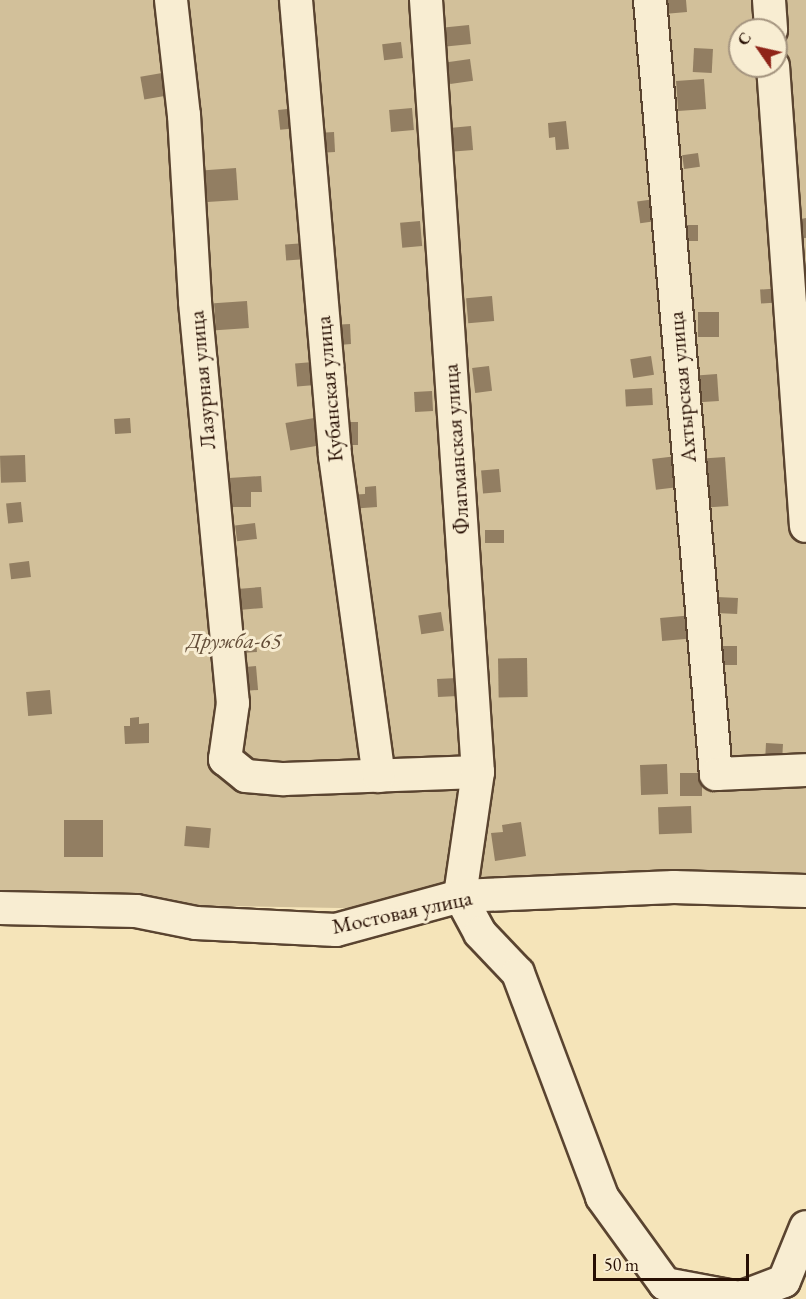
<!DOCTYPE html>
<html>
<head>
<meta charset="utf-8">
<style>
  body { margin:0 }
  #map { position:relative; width:806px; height:1299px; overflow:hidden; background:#f5e4b9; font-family:"EB Garamond",serif }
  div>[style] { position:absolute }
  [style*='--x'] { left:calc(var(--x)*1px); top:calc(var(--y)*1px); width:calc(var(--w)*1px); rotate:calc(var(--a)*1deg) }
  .green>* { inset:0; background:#d2c09a }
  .building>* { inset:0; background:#927e62; transform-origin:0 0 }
  .roads { filter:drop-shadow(2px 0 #5a4430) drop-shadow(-2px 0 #5a4430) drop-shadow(0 2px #5a4430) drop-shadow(0 -2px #5a4430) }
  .minor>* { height:32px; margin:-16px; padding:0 16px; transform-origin:16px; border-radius:16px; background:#f8edd2 }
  span { translate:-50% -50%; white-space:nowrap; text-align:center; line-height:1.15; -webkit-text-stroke:6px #f8edd2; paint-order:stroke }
  .street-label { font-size:22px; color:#270f03 }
  .park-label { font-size:22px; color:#634d38; font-style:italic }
  .north { position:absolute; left:728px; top:18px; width:60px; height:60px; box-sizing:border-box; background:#f8edd2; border:2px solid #a4947f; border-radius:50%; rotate:304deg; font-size:16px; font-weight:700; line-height:24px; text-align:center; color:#270f03 }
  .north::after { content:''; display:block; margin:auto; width:21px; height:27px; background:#8f2418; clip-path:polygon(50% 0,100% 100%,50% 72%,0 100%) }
  .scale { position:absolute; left:593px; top:1254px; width:156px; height:27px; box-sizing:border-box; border:3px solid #270f03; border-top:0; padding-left:8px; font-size:18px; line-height:21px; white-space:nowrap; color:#270f03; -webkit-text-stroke:4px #f8edd2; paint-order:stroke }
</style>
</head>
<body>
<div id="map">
  <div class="green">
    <div style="clip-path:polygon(evenodd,0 0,806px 0,806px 878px,453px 910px,0 902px,0 0,740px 30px,776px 30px,776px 66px,740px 66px,740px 30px)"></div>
  </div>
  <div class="building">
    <div style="clip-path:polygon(663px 0,686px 0,687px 12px,664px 14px)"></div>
    <div style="left:469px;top:25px;width:19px;height:25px;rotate:84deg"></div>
    <div style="left:401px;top:42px;width:16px;height:19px;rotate:83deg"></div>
    <div style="left:694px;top:48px;width:19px;height:24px;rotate:3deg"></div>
    <div style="left:470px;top:59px;width:22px;height:23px;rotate:82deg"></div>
    <div style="left:162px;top:73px;width:23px;height:22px;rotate:80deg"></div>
    <div style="left:704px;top:79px;width:30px;height:28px;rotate:86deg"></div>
    <div style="left:296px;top:108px;width:20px;height:18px;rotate:84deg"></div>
    <div style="left:412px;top:108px;width:22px;height:23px;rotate:85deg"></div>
    <div style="clip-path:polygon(566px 121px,569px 149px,556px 150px,555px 137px,549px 138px,548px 123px)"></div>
    <div style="left:471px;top:126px;width:24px;height:19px;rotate:85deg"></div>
    <div style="left:334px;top:132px;width:20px;height:13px;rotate:87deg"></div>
    <div style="left:698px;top:153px;width:14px;height:16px;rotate:82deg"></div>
    <div style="left:236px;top:168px;width:32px;height:31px;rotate:86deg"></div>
    <div style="left:655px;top:199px;width:22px;height:18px;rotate:82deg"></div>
    <div style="clip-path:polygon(806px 218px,806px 238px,804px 238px,801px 219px)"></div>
    <div style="left:420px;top:221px;width:25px;height:20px;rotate:85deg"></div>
    <div style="left:685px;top:225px;width:13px;height:16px"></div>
    <div style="left:306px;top:243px;width:16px;height:21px;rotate:86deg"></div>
    <div style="left:783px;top:288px;width:14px;height:23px;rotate:86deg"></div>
    <div style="left:492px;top:296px;width:25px;height:26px;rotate:85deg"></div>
    <div style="left:247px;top:301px;width:27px;height:33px;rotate:86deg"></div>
    <div style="left:698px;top:312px;width:21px;height:25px"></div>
    <div style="clip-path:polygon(350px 324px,351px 344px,339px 345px,330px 325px)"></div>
    <div style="left:651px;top:356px;width:19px;height:21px;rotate:81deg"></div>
    <div style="left:313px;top:362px;width:23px;height:18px;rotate:85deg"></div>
    <div style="left:489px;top:366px;width:25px;height:17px;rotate:83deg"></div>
    <div style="left:717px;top:374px;width:27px;height:24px;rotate:86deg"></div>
    <div style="left:652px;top:388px;width:17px;height:27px;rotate:87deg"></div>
    <div style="left:432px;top:391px;width:20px;height:18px;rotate:87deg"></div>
    <div style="left:130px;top:418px;width:15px;height:16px;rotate:86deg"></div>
    <div style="left:314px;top:418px;width:28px;height:29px;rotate:80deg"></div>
    <div style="left:339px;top:422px;width:19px;height:23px"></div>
    <div style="left:25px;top:455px;width:27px;height:25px;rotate:88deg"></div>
    <div style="left:677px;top:456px;width:31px;height:25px;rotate:83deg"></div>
    <div style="left:725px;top:457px;width:49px;height:22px;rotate:86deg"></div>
    <div style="left:499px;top:469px;width:23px;height:18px;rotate:85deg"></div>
    <div style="clip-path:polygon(261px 476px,262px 492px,251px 492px,251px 507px,230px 507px,229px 478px)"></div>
    <div style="clip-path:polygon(376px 486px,377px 507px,349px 509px,348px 495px,365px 494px,365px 487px)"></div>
    <div style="left:21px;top:502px;width:20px;height:15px;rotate:84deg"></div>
    <div style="left:255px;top:523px;width:16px;height:20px;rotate:83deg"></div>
    <div style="left:504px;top:530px;width:13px;height:19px;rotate:90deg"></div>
    <div style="left:29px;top:561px;width:16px;height:20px;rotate:83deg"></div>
    <div style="left:261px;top:587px;width:21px;height:27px;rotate:85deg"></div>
    <div style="left:717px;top:597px;width:21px;height:16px;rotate:3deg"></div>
    <div style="left:441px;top:612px;width:19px;height:23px;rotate:81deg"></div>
    <div style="left:694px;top:615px;width:23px;height:34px;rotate:85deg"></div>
    <div style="left:256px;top:638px;width:14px;height:18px;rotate:86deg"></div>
    <div style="left:720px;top:646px;width:17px;height:19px"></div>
    <div style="left:527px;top:658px;width:39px;height:29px;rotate:89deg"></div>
    <div style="left:256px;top:666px;width:24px;height:16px;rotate:85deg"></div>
    <div style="left:457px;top:678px;width:18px;height:20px;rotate:87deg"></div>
    <div style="left:50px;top:690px;width:24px;height:24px;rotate:85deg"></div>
    <div style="clip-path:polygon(139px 717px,139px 724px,149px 723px,149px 743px,125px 744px,124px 726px,130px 726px,130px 718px)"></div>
    <div style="left:766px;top:743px;width:17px;height:18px;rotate:3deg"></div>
    <div style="left:667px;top:764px;width:30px;height:27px;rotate:88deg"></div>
    <div style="left:680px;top:773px;width:22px;height:23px"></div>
    <div style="left:691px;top:806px;width:27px;height:33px;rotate:88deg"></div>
    <div style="left:64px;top:820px;width:39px;height:37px"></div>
    <div style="clip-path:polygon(521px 822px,526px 856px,495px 861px,491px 833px,503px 832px,502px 825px)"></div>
    <div style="left:186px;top:826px;width:25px;height:20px;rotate:5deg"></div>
  </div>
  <div class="roads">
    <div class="minor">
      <div style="--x:171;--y:0;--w:116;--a:83.6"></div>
      <div style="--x:184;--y:115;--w:187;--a:86.6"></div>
      <div style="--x:195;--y:302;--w:403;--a:84.6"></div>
      <div style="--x:233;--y:703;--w:57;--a:98.1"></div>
      <div style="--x:225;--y:759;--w:27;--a:39"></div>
      <div style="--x:246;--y:776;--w:38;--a:5"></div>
      <div style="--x:284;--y:779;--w:194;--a:-2.1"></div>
      <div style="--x:296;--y:0;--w:458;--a:85.1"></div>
      <div style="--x:335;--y:456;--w:323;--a:82.2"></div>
      <div style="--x:426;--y:0;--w:774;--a:86.15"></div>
      <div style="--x:478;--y:772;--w:125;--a:98.3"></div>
      <div style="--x:460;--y:896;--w:42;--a:61.6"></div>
      <div style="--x:480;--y:933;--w:55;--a:46.5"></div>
      <div style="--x:518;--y:973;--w:239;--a:69.4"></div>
      <div style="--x:602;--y:1197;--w:107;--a:54.1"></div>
      <div style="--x:665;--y:1284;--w:76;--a:10.6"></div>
      <div style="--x:740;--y:1298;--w:47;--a:-21.1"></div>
      <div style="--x:784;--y:1281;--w:58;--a:-67.8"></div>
      <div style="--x:650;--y:0;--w:777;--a:85.13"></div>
      <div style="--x:716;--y:774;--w:90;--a:-2.5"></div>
      <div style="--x:769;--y:0;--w:30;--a:86"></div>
      <div style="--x:773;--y:66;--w:461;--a:85.9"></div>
      <div style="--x:0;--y:908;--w:136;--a:1.3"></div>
      <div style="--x:136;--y:911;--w:61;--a:11.3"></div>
      <div style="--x:196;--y:923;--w:140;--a:2.9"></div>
      <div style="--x:336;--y:930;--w:129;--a:-15.3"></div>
      <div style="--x:460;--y:896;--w:214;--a:-2.4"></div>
      <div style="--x:674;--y:887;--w:132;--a:1.7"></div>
    </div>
  </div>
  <div class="street-label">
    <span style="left:202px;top:380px;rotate:-95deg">Лазурная улица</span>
    <span style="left:682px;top:387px;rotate:-95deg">Ахтырская улица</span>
    <span style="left:329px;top:389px;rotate:-95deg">Кубанская улица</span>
    <span style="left:456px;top:449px;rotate:-94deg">Флагманская улица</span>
    <span style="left:402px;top:912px;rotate:-12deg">Мостовая улица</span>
  </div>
  <div class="park-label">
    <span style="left:234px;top:641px">Дружба-65</span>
  </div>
  <div class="north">С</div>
  <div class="scale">50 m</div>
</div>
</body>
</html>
